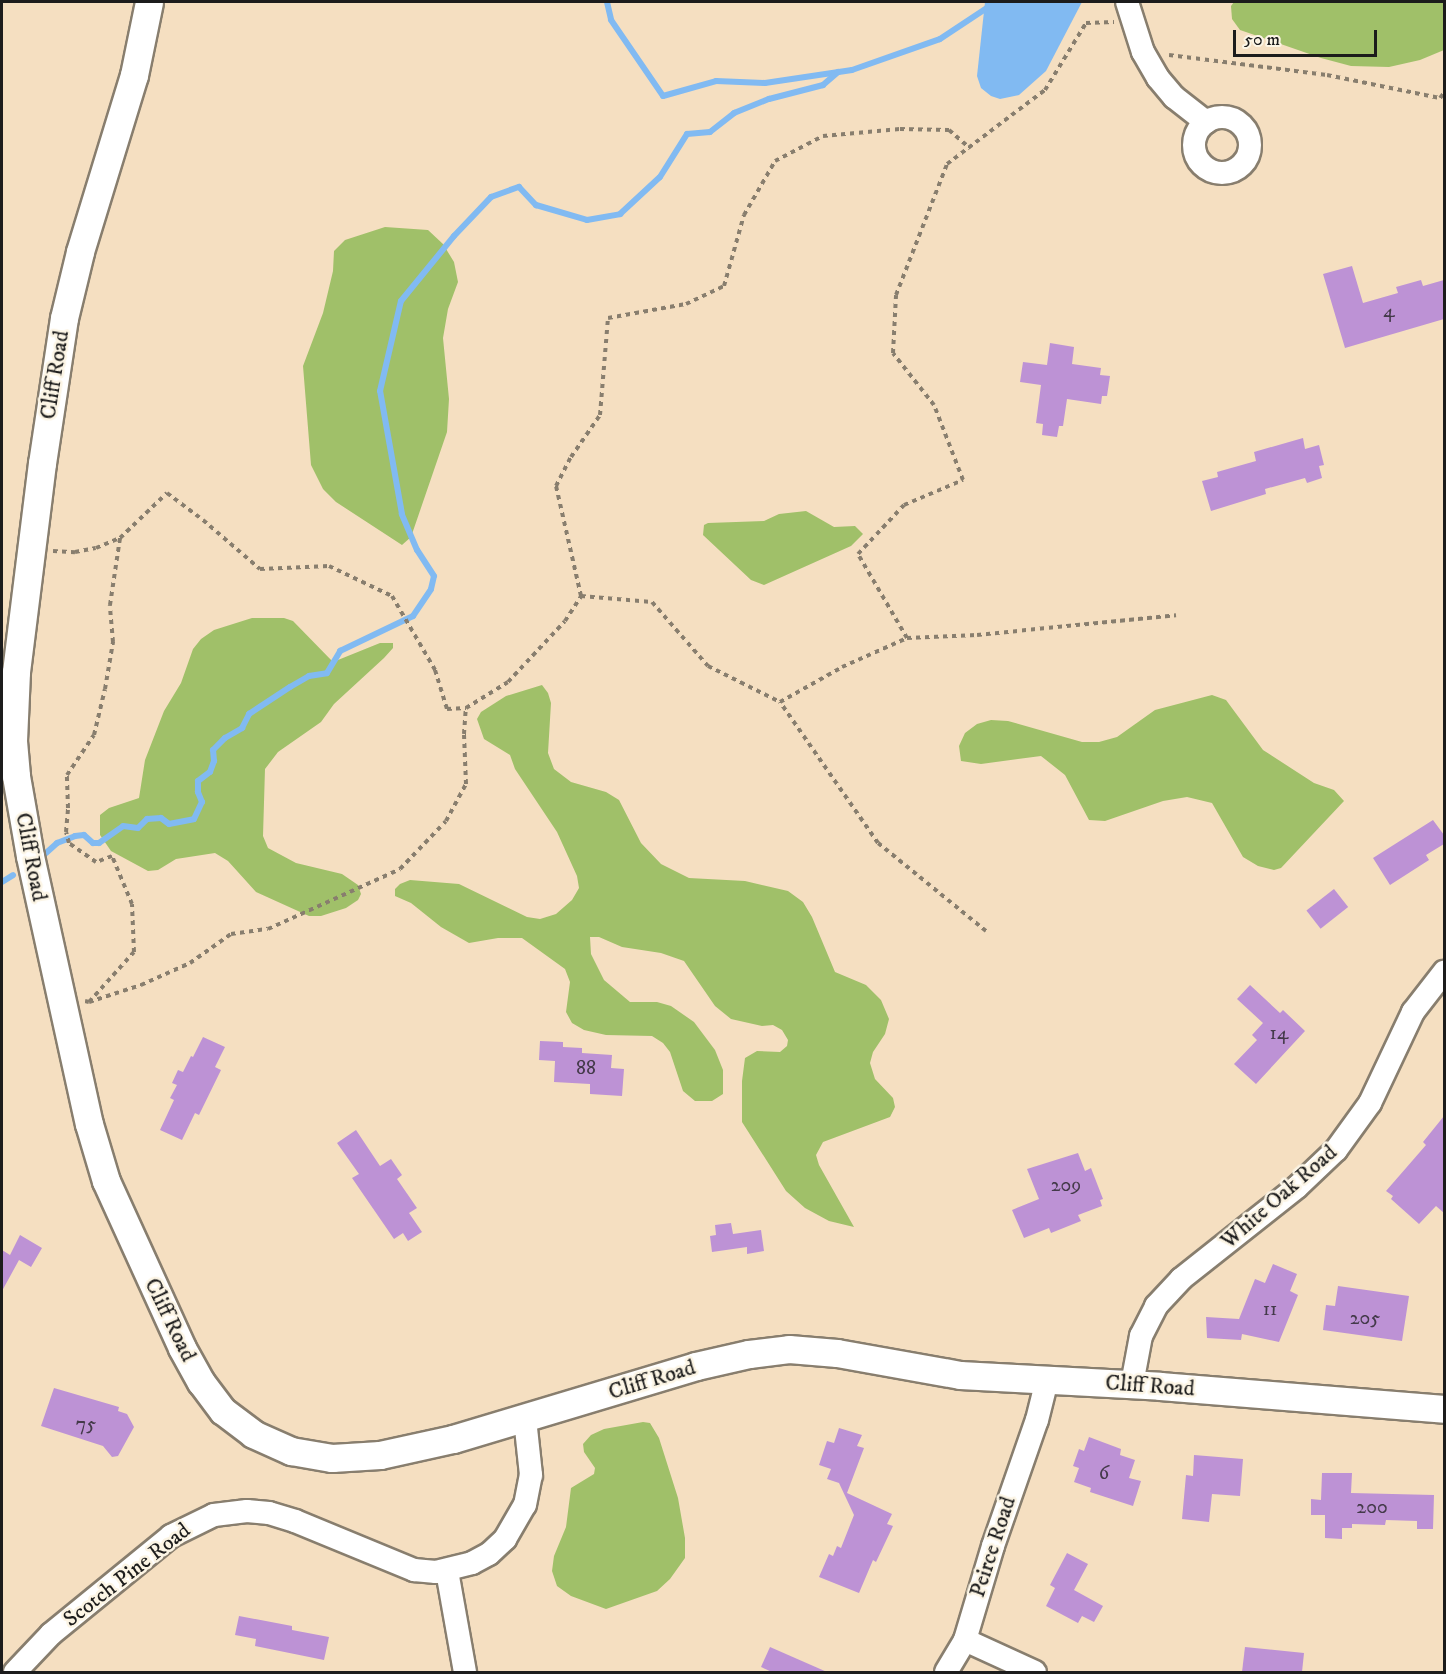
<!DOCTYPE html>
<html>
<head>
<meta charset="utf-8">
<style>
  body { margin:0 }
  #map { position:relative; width:1446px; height:1674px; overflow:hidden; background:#f5dfc1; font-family:"IM FELL DW Pica",serif }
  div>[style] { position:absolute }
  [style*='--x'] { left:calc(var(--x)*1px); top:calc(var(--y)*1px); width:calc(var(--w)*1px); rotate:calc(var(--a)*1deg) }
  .green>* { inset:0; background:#a0c069 }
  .water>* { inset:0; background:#81baf2 }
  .stream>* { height:6px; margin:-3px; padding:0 3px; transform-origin:3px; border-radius:3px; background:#81baf2 }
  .building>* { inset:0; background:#bd92d5; transform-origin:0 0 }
  .path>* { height:4px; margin-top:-2px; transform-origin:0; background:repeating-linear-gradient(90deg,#887e6e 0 4.5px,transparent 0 9px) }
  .roads { filter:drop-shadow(2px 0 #887e6e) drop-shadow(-2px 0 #887e6e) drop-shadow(0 2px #887e6e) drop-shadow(0 -2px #887e6e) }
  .minor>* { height:22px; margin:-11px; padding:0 11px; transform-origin:11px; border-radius:11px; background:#fff }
  .minor>.ring { margin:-11px; padding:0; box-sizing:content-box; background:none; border:22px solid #fff; border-radius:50% }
  .tertiary>* { height:27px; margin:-13.5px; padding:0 13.5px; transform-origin:13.5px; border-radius:13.5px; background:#fff }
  span { translate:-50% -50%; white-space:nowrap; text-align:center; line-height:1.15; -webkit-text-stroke:5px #fcf5e5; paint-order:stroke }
  .number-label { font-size:20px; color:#443a4a }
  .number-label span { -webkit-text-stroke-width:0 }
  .street-label { font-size:22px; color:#1c1c1c }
  .frame { position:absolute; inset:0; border:3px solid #1c1c1c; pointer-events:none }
  .scale { position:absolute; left:1233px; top:30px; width:144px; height:27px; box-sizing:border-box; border:3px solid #1c1c1c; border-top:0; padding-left:8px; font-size:18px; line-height:21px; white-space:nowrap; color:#1c1c1c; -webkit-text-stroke:4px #fcf5e5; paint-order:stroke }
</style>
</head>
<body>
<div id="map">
  <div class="green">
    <div style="clip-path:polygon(1234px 2px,1444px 2px,1444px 50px,1420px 60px,1389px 67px,1351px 66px,1321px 58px,1240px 30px,1232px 19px,1231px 6px)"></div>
    <div style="clip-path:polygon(385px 227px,428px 230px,443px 244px,454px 262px,458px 282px,448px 309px,443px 338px,449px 399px,447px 432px,411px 537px,402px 545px,336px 502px,323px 489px,311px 465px,303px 366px,323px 313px,333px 271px,334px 251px,345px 240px)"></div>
    <div style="clip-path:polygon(806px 511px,834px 527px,855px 526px,863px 534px,851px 546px,764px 585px,751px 580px,703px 535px,704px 525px,708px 523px,764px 521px,779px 514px)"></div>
    <div style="clip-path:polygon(252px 618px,284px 618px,293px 621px,333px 662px,380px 643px,393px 643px,393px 648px,384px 658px,334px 704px,321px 722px,278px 752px,265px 769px,263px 836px,268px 848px,296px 863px,342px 874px,358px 885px,361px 894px,358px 900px,346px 908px,321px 916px,309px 916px,256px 892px,228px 861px,215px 853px,176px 859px,158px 870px,148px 871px,111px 851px,100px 835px,100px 815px,109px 808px,139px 798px,145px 760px,164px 711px,181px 683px,193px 649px,201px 639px,214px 630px)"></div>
    <div style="clip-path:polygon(542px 685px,548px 693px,551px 703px,548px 753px,554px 769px,571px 782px,606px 792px,619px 800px,641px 843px,661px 864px,689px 878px,745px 881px,788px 891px,803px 902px,812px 917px,835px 972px,866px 985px,881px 1000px,889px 1019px,885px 1034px,873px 1052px,870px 1063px,875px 1079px,893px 1098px,895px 1107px,890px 1117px,823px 1142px,816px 1155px,819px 1165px,854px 1227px,829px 1221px,805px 1208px,786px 1191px,742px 1122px,742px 1081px,745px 1058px,757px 1051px,780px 1052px,787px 1046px,788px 1040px,782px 1030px,773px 1025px,762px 1026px,731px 1019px,715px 1006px,684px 961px,661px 953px,622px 947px,599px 937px,590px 937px,591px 954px,604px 980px,630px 1002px,657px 1002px,671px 1006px,694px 1022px,715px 1050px,723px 1070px,723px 1094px,712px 1101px,695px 1101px,683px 1091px,670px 1052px,663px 1043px,652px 1036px,606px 1035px,584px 1030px,572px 1023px,566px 1012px,570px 982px,565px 969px,522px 938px,498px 938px,469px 943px,441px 927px,411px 903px,395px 896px,395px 889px,400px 884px,410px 880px,459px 884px,527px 917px,540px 919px,556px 914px,572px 900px,579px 888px,577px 876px,557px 832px,515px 769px,510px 755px,484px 739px,477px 719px,481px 712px,506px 696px)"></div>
    <div style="clip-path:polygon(1212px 695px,1226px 700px,1263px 750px,1314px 783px,1334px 790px,1344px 801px,1281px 868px,1274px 870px,1258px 866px,1243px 857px,1212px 803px,1187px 797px,1163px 801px,1105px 821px,1089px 820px,1065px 775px,1041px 756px,981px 764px,961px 761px,959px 746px,965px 733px,977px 724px,991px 720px,1008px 721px,1082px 742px,1099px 742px,1117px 737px,1155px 710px)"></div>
    <div style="clip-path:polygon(643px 1422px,650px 1423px,659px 1438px,678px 1498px,685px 1538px,685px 1558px,670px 1579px,657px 1591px,606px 1609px,571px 1596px,557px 1586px,552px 1571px,554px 1556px,566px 1527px,571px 1488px,594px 1474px,595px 1468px,584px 1452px,583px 1444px,591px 1435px,604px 1429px)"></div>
  </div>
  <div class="water">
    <div style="clip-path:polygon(985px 2px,1082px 2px,1046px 71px,1019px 95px,1000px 99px,991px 96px,981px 88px,977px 76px)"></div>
  </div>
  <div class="stream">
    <div style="--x:607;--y:2;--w:18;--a:77"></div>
    <div style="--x:611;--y:20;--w:92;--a:55.6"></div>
    <div style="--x:663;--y:96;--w:55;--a:-15.8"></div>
    <div style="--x:716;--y:81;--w:49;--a:2.3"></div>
    <div style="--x:765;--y:83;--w:88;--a:-8.5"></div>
    <div style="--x:852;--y:70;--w:93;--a:-19.4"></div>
    <div style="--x:940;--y:39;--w:67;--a:-33.5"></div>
    <div style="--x:46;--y:853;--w:15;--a:-42"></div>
    <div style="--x:57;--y:843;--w:19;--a:-21"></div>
    <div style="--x:75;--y:836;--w:9;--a:-6"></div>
    <div style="--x:84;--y:835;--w:12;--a:42"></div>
    <div style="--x:93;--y:843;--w:6;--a:0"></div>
    <div style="--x:99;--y:843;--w:29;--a:-35"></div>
    <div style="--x:123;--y:826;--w:15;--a:8"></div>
    <div style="--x:138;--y:828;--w:13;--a:-45"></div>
    <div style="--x:147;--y:819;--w:14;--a:-4"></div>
    <div style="--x:161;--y:818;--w:10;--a:37"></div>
    <div style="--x:169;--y:824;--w:25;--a:-11"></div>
    <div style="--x:194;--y:819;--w:19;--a:-65"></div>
    <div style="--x:202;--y:802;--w:11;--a:-112"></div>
    <div style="--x:198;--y:792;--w:11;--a:-90"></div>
    <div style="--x:198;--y:781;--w:15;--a:-37"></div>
    <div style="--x:210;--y:772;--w:12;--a:-70"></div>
    <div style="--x:214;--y:761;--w:11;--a:-95"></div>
    <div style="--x:213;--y:750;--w:17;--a:-45"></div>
    <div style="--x:225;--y:738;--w:20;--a:-30"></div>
    <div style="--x:242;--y:728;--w:16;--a:-63"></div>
    <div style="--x:249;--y:714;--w:49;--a:-33.4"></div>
    <div style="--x:290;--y:687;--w:22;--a:-30"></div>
    <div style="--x:309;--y:676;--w:18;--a:-9"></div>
    <div style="--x:327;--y:673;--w:26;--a:-59"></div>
    <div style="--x:340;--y:651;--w:81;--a:-25.6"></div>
    <div style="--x:413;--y:616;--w:32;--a:-56"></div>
    <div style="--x:431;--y:589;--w:13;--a:-77"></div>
    <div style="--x:434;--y:576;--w:31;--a:-123"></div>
    <div style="--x:417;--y:550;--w:39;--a:-113"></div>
    <div style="--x:402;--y:514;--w:125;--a:-100.1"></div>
    <div style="--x:380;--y:391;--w:92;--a:-76.9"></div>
    <div style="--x:401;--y:301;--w:84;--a:-50.8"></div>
    <div style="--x:454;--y:236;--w:54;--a:-46.5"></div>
    <div style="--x:491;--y:197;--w:30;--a:-20"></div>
    <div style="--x:519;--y:187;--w:25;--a:47"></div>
    <div style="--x:536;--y:205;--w:53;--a:16.4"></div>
    <div style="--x:587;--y:220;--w:34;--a:-10"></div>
    <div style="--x:620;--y:214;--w:54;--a:-42.8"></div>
    <div style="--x:660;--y:177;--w:51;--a:-57.9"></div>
    <div style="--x:687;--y:134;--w:23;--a:-5"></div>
    <div style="--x:710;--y:132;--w:31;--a:-38"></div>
    <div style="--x:734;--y:113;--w:38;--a:-22"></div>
    <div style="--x:769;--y:99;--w:56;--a:-14.5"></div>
    <div style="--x:823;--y:85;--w:20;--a:-41"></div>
    <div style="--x:2;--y:882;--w:13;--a:-32"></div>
  </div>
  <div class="building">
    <div style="clip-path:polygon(1352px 266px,1363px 303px,1398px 293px,1396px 287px,1421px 280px,1423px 286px,1444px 280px,1444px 319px,1345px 348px,1323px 274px)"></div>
    <div style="clip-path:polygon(1050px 343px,1074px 347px,1072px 364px,1101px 368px,1100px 375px,1110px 376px,1107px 396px,1102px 396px,1101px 404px,1067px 399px,1063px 426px,1059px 426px,1057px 437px,1042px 435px,1043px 424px,1036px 423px,1041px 385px,1020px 382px,1023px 362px,1047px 365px)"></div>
    <div style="clip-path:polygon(1303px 438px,1305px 449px,1319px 445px,1324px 465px,1319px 466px,1322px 478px,1307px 483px,1305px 478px,1265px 489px,1266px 494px,1211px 511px,1202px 481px,1218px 477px,1217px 472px,1256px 461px,1254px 452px)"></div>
    <div style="clip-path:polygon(1433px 820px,1444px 835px,1444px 844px,1426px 855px,1429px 860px,1390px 885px,1373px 858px)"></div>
    <div style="left:1334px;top:889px;width:23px;height:35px;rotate:52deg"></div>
    <div style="clip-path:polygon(1250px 985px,1280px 1013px,1283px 1010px,1305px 1031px,1256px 1084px,1234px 1064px,1257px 1040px,1252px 1035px,1263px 1023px,1237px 999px)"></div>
    <div style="clip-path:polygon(203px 1037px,225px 1047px,215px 1067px,221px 1070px,199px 1115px,195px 1113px,182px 1140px,160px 1130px,174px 1100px,170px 1098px,177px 1085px,172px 1083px,178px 1070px,183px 1072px,191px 1056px,193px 1057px)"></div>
    <div style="clip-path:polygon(540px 1041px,563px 1042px,563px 1047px,582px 1048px,582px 1053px,612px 1055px,611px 1068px,624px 1069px,622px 1096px,590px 1094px,590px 1084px,554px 1082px,555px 1061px,539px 1060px)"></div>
    <div style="clip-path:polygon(1444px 1116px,1444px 1213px,1436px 1206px,1419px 1224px,1391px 1199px,1393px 1196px,1386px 1191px,1426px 1145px,1423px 1142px)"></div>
    <div style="clip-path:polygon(356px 1130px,380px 1166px,391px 1159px,402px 1175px,397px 1179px,417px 1208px,409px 1213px,422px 1232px,408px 1241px,403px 1233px,394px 1239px,352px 1178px,359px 1174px,337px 1143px)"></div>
    <div style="clip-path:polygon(1078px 1153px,1085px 1171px,1091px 1168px,1103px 1199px,1100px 1200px,1102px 1206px,1078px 1215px,1081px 1221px,1051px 1233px,1049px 1228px,1024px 1238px,1012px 1210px,1039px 1199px,1027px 1169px)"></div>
    <div style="clip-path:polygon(731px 1223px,733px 1234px,761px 1230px,764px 1251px,747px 1254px,747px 1247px,712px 1252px,710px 1236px,716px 1235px,715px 1225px)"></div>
    <div style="clip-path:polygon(20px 1235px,42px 1248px,31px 1267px,19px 1260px,2px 1291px,2px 1250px,10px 1255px)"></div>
    <div style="clip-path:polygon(1273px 1264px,1297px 1274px,1290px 1291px,1298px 1295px,1279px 1342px,1242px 1334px,1241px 1340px,1207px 1338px,1206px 1317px,1239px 1319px,1255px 1279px,1265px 1283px)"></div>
    <div style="clip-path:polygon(1338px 1286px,1409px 1296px,1402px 1341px,1323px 1330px,1326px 1305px,1335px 1306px)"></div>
    <div style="clip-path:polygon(54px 1388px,119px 1407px,118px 1411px,127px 1414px,134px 1427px,118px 1456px,112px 1457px,103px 1446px,41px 1426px)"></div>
    <div style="clip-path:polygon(839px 1428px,862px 1435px,857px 1446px,864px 1448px,847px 1493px,892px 1514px,887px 1524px,893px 1526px,876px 1562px,873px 1560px,859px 1593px,819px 1577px,829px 1554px,833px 1556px,837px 1546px,841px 1548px,854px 1515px,839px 1483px,827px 1479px,831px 1469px,819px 1465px,827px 1441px,834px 1443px)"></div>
    <div style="clip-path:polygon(1089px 1437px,1121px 1449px,1120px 1455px,1135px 1460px,1129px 1478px,1141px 1481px,1133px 1506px,1090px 1492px,1091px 1488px,1074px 1482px,1079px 1468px,1073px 1466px,1079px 1449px,1084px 1451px)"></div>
    <div style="clip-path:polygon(1194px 1455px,1243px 1459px,1240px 1496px,1212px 1494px,1209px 1522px,1182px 1519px,1186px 1475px,1193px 1476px)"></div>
    <div style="clip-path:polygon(1322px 1473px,1352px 1473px,1351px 1493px,1434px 1495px,1433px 1529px,1417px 1529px,1417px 1521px,1386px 1520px,1385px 1525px,1352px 1524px,1352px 1528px,1342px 1528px,1342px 1539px,1325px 1538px,1325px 1515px,1311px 1515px,1311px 1499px,1321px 1500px)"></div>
    <div style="clip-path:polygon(1067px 1553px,1088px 1564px,1074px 1590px,1103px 1606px,1094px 1622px,1082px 1616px,1078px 1623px,1046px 1606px,1055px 1588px,1050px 1585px)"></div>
    <div style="clip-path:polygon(239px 1616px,292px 1626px,292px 1630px,329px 1637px,324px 1660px,255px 1646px,256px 1639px,235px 1635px)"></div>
    <div style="clip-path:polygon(770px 1647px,827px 1672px,772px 1672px,761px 1667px)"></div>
    <div style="clip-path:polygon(1245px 1647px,1304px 1653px,1302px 1672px,1242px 1672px)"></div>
  </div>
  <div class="path">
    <div style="--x:1169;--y:55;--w:159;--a:7.2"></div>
    <div style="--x:1327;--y:75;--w:115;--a:11.5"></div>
    <div style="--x:1440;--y:98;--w:6;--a:-51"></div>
    <div style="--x:53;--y:551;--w:22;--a:3"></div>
    <div style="--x:75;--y:552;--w:21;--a:-11"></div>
    <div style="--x:96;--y:548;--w:26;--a:-23"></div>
    <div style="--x:120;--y:538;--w:65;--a:-43.8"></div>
    <div style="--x:167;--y:493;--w:45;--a:36.9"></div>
    <div style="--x:203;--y:520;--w:75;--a:40.7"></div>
    <div style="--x:260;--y:569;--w:69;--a:-2.5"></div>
    <div style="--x:329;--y:566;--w:70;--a:25.5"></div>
    <div style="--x:392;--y:596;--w:86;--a:59.8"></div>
    <div style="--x:435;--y:670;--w:41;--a:72.9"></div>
    <div style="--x:447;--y:709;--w:19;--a:-3"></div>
    <div style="--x:466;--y:708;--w:49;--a:-31.8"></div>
    <div style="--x:508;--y:682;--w:83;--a:-46.9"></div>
    <div style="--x:565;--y:621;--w:30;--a:-57"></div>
    <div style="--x:581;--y:596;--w:71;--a:4.8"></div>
    <div style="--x:652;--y:602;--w:85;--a:48.8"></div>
    <div style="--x:708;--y:666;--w:80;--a:26.6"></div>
    <div style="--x:581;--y:596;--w:113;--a:-102.8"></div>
    <div style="--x:556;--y:486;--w:33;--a:-63"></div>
    <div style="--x:571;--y:457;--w:51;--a:-55.4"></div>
    <div style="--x:600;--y:415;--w:97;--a:-85.3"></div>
    <div style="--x:608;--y:318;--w:79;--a:-10.2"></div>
    <div style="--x:686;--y:304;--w:42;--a:-25.3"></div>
    <div style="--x:724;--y:286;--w:74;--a:-74.3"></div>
    <div style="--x:744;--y:215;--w:62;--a:-60.1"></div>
    <div style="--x:775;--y:161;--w:54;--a:-27.5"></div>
    <div style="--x:823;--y:136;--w:77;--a:-5.2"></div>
    <div style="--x:900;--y:129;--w:49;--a:1.2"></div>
    <div style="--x:949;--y:130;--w:28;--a:41"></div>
    <div style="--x:907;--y:638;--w:97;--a:-120.3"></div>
    <div style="--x:858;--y:554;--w:67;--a:-46.8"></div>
    <div style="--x:904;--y:505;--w:64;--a:-23"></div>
    <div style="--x:963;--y:480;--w:80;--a:-111.1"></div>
    <div style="--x:934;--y:405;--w:66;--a:-128.3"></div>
    <div style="--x:893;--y:353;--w:58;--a:-87"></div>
    <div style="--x:896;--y:295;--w:141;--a:-68.7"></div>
    <div style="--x:947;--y:164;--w:123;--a:-37.1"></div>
    <div style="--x:1045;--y:90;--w:79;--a:-58.5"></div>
    <div style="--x:1086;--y:23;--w:28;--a:-2"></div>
    <div style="--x:986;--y:931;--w:139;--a:-140.8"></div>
    <div style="--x:878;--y:843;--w:172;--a:-124.8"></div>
    <div style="--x:780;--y:702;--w:71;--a:-29.4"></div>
    <div style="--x:842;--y:667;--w:71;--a:-24"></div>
    <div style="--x:907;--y:638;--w:70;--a:-2.5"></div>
    <div style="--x:977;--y:635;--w:200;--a:-5.7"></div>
    <div style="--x:85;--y:1001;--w:4;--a:14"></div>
    <div style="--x:89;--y:1002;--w:55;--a:-18.1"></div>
    <div style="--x:141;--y:985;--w:54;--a:-24.2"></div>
    <div style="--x:190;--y:963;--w:50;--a:-35.3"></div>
    <div style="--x:231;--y:934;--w:37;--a:-8"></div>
    <div style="--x:268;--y:929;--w:145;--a:-24.4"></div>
    <div style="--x:400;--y:869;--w:66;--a:-46.2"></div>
    <div style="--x:446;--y:821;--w:42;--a:-61.6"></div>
    <div style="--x:466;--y:784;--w:50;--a:-92.3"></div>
    <div style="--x:464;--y:734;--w:26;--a:-86"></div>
    <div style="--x:89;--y:1002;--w:67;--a:-48"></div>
    <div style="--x:134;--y:952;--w:48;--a:-92.4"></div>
    <div style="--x:132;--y:904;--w:52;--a:-112.6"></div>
    <div style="--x:112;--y:856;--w:17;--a:159"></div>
    <div style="--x:96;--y:862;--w:33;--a:-145"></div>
    <div style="--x:69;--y:843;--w:11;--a:-105"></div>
    <div style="--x:66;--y:832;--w:24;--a:-85"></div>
    <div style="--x:68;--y:808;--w:33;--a:-92"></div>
    <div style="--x:67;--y:775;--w:48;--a:-56"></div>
    <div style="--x:94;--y:735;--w:47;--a:-76.6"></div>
    <div style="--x:105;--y:689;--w:48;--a:-80.3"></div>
    <div style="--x:113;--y:642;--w:37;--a:-95"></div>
    <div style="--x:110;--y:605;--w:68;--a:-81.5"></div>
  </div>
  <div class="roads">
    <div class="minor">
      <div style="--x:1127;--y:2;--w:52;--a:72.3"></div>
      <div style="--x:1143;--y:52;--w:30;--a:60"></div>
      <div style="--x:1158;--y:78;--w:25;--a:50"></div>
      <div style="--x:1174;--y:97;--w:41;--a:38"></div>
      <div class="ring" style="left:1194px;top:117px;width:34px;height:34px"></div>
      <div style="--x:1132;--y:1384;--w:49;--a:-79.4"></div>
      <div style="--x:1141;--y:1336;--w:34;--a:-63"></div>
      <div style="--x:1156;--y:1306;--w:37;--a:-47"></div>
      <div style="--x:1181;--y:1279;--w:148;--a:-38.4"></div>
      <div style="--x:1297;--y:1187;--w:54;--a:-43.5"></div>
      <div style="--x:1336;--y:1150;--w:58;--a:-54.1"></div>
      <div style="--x:1370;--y:1103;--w:101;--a:-64.7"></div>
      <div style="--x:1413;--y:1012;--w:51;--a:-52.2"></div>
      <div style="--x:447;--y:1571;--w:103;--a:79.9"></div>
      <div style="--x:965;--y:1640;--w:77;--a:24.6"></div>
      <div style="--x:15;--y:1672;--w:52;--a:-46.5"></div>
      <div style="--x:51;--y:1634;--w:155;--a:-39.2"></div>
      <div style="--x:171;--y:1536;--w:48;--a:-26"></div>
      <div style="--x:214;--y:1515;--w:33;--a:-7"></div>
      <div style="--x:247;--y:1511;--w:22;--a:5"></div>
      <div style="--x:269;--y:1513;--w:27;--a:17"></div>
      <div style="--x:295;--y:1521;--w:129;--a:22.4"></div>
      <div style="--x:414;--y:1570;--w:22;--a:5"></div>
      <div style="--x:436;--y:1572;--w:37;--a:-14"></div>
      <div style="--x:472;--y:1563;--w:19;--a:-28"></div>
      <div style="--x:489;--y:1554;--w:22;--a:-43"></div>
      <div style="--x:505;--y:1539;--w:39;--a:-60"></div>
      <div style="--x:525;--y:1505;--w:31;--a:-79"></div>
      <div style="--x:531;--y:1475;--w:56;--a:-96.1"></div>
      <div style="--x:946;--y:1672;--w:37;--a:-59"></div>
      <div style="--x:965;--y:1640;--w:98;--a:-73.4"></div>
      <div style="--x:993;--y:1546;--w:133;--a:-70.8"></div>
      <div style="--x:1037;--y:1420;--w:41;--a:-76"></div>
    </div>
    <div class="tertiary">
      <div style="--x:149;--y:2;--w:75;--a:101.6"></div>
      <div style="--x:134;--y:75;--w:185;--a:107"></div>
      <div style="--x:80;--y:252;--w:68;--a:103.6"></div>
      <div style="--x:64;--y:318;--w:147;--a:98.6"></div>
      <div style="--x:42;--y:463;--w:211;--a:97.1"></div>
      <div style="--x:16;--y:672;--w:69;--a:92.5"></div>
      <div style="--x:13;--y:741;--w:35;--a:85"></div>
      <div style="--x:16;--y:776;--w:81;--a:80.1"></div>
      <div style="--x:30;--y:856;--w:274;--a:77.6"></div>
      <div style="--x:89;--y:1124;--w:59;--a:73.4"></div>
      <div style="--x:106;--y:1181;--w:183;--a:65.5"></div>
      <div style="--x:182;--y:1348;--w:39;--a:61"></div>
      <div style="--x:201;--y:1382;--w:36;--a:53"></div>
      <div style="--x:223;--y:1411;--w:38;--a:37"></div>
      <div style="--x:253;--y:1434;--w:42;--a:24.1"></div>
      <div style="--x:291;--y:1451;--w:42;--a:9.7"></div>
      <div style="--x:332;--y:1458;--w:48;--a:-3.6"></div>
      <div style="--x:380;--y:1455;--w:75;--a:-12.4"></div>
      <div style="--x:453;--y:1439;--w:254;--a:-16.7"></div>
      <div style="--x:696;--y:1366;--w:54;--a:-12.8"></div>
      <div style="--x:749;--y:1354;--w:40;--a:-7.1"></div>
      <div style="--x:789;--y:1349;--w:48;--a:4.8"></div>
      <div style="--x:837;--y:1353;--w:125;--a:10.1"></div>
      <div style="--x:960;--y:1375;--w:200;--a:3.1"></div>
      <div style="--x:1160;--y:1386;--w:285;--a:4.6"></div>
    </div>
  </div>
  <div class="number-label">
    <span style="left:1389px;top:311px">4</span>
    <span style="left:1279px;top:1033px">14</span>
    <span style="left:586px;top:1068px">88</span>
    <span style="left:1066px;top:1185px">209</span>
    <span style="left:1270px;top:1309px">11</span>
    <span style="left:1365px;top:1318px">205</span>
    <span style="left:86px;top:1424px">75</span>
    <span style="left:1104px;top:1473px">6</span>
    <span style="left:1372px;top:1507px">200</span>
  </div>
  <div class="street-label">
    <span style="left:55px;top:375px;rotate:-81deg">Cliff Road</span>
    <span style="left:31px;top:857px;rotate:79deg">Cliff Road</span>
    <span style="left:1279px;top:1197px;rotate:-41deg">White Oak Road</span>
    <span style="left:170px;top:1320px;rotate:64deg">Cliff Road</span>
    <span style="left:652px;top:1380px;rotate:-17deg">Cliff Road</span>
    <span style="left:1150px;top:1386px;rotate:4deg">Cliff Road</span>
    <span style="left:993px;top:1547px;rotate:-72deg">Peirce Road</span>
    <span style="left:127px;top:1575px;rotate:-38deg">Scotch Pine Road</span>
  </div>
  <div class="frame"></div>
  <div class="scale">50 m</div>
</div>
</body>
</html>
